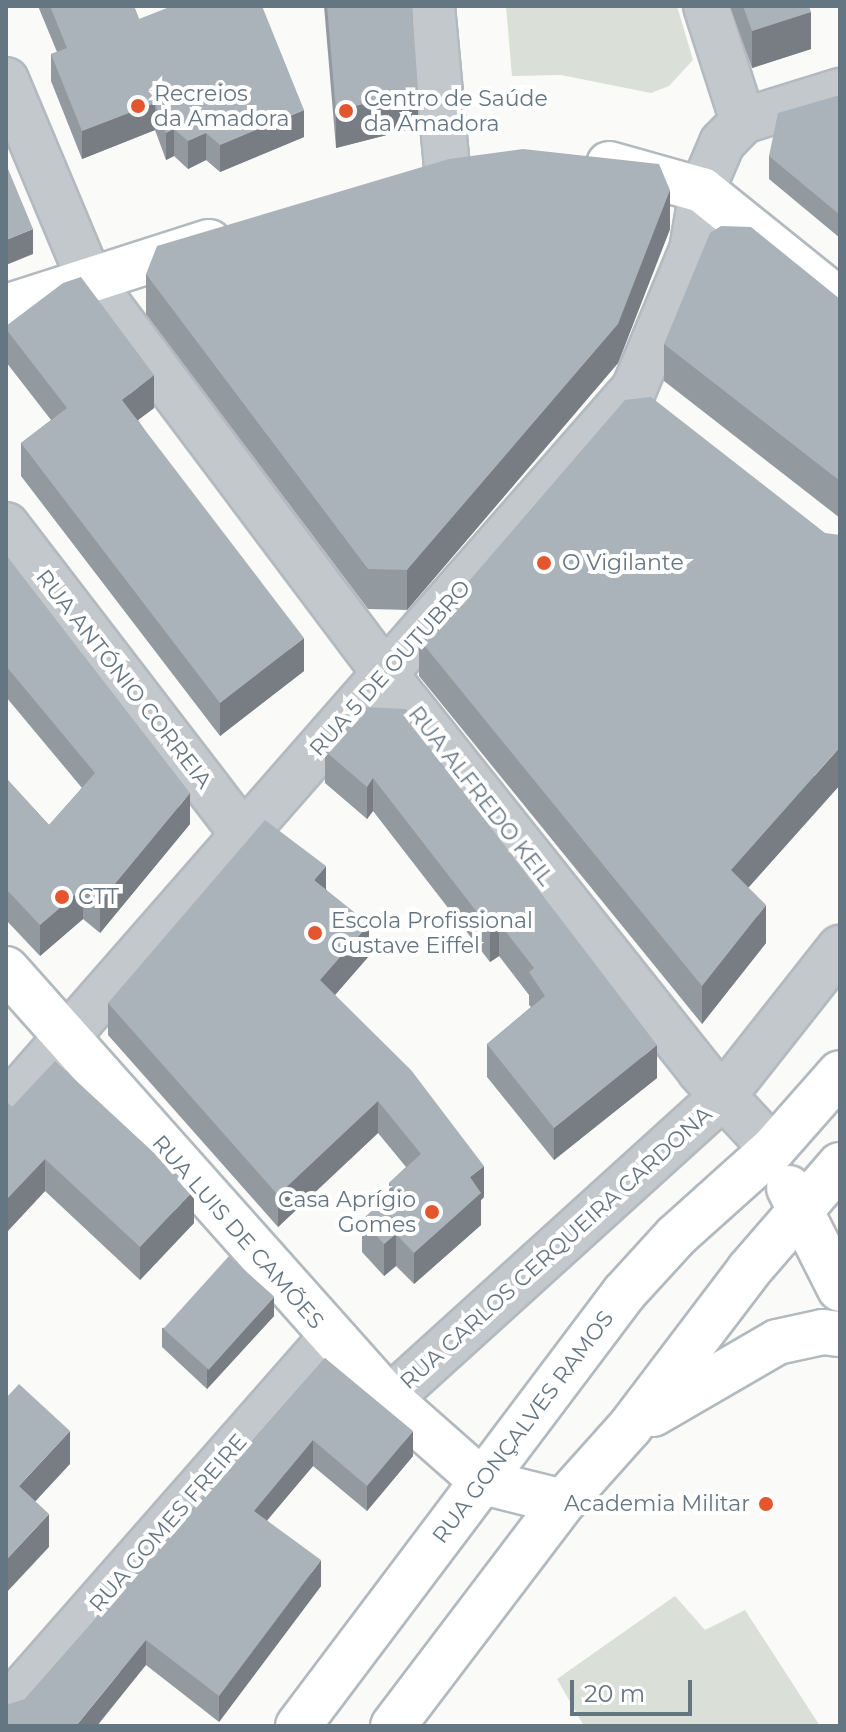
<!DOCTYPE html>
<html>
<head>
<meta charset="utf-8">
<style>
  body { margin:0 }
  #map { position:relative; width:846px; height:1732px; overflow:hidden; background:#fafaf8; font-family:Montserrat,sans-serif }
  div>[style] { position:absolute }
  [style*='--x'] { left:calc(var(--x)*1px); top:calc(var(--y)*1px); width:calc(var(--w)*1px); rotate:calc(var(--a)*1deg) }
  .green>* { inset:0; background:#dadfd7 }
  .roads { filter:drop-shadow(2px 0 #b3babf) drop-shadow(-2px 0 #b3babf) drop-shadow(0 2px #b3babf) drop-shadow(0 -2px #b3babf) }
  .street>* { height:44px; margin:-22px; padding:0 22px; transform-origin:22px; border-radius:22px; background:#c3c8cc }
  .secondary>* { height:44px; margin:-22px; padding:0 22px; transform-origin:22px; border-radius:22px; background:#fff }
  .wall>* { inset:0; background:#929a9f }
  .shaded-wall>* { inset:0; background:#777d82 }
  .building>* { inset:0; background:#aab3b9; transform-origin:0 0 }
  .dots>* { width:22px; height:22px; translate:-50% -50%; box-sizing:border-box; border:4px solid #fff; border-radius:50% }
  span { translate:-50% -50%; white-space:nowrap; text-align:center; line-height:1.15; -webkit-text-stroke:8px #fff; paint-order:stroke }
  .poi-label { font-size:22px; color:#657683 }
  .left { translate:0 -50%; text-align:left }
  .right { translate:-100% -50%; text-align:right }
  .street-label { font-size:22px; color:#657683 }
  .frame { position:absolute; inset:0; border:8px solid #657683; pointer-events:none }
  .scale { position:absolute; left:570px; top:1680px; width:122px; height:36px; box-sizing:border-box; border:4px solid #657683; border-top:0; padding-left:10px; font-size:24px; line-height:28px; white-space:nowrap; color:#657683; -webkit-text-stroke:6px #fff; paint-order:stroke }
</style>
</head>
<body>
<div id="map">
  <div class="green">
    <div style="clip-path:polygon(506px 6px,677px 6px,693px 60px,669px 86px,651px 93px,561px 75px,512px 76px)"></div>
    <div style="clip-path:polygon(675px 1596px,705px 1630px,745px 1610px,820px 1726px,584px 1726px,557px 1679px)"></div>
  </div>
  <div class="roads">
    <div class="street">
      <div style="--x:432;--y:6;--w:162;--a:84.7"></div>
      <div style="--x:706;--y:6;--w:121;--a:72.2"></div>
      <div style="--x:6;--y:80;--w:215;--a:67.3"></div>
      <div style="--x:89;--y:278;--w:36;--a:54"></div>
      <div style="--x:110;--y:307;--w:494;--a:53.1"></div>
      <div style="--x:407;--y:702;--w:471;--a:51.5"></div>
      <div style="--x:700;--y:1071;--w:107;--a:46.9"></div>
      <div style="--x:6;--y:525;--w:388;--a:52.5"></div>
      <div style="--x:6;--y:1106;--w:953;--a:-48.79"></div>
      <div style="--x:634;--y:389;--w:151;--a:-67.4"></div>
      <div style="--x:692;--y:250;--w:61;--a:-80.5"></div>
      <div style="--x:702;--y:190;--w:51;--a:-66.9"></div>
      <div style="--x:722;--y:143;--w:30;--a:-46"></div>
      <div style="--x:743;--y:121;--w:102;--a:-17.2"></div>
      <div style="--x:389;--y:1399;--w:451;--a:-42.2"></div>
      <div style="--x:723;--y:1096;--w:189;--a:-51.7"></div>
      <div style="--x:6;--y:1708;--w:492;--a:-48.7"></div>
    </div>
    <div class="secondary">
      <div style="--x:609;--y:164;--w:97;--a:15.6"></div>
      <div style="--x:702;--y:190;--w:177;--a:38.8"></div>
      <div style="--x:6;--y:307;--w:213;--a:-17.8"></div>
      <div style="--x:6;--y:969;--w:576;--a:48.31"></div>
      <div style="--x:389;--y:1399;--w:125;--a:41.4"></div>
      <div style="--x:483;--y:1482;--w:82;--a:14"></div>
      <div style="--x:789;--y:1188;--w:113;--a:63.2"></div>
      <div style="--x:653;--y:1414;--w:143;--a:-30.1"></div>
      <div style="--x:777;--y:1342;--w:47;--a:-12.3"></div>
      <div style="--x:823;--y:1332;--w:17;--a:7"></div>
      <div style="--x:298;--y:1726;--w:542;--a:-53.02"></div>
      <div style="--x:624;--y:1293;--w:77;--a:-47.6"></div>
      <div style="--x:676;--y:1236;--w:130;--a:-41.9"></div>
      <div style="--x:773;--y:1149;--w:101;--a:-48.6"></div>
      <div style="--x:393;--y:1726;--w:281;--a:-52.8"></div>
      <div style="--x:563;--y:1502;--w:101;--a:-48.2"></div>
      <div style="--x:630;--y:1427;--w:197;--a:-52.8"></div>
      <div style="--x:749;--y:1270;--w:139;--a:-49.1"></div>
    </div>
  </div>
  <div class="wall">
    <div style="clip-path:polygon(38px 6px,134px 6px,139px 19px,304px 137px,220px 172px,206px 160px,188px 169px,174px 156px,166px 160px,155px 130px,82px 159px,51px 81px,51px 54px,57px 52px)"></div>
    <div style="clip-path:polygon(324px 6px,412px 6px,418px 127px,336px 148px)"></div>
    <div style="clip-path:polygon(730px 6px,809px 6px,811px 49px,752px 68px)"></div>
    <div style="clip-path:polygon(840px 95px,840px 238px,769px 179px,769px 156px)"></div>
    <div style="clip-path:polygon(670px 229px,618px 363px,407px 610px,368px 609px,146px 314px,146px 274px)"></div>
    <div style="clip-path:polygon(840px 299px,840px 518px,664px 381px,664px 344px)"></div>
    <div style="clip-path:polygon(6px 326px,154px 408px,138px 420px,304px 671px,220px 736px,21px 476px,21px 443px,51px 420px,6px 362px)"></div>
    <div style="clip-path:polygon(6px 555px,190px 824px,100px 933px,83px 919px,40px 956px,6px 920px,6px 778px,49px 825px,82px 788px,6px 697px)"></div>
    <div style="clip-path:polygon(419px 639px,840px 785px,748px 888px,766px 943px,702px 1024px,419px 676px)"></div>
    <div style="clip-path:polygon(418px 732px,657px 1078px,554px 1160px,487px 1077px,487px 1044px,531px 1007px,529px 1005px,529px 995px,499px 956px,490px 962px,373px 811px,367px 819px,325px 783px,325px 751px)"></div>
    <div style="clip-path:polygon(326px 889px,369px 956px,335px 995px,484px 1197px,481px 1200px,481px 1225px,414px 1284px,396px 1266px,384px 1276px,362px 1252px,362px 1220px,389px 1195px,389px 1183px,406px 1167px,378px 1133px,278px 1227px,108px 1035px,108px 1003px)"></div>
    <div style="clip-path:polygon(6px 1102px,12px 1107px,194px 1223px,140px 1280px,45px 1191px,6px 1233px)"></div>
    <div style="clip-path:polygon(274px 1316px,207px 1389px,162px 1347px,162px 1328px)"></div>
    <div style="clip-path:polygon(325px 1358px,413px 1456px,367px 1511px,313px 1466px,267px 1520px,321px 1586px,219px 1722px,146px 1665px,25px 1699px)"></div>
  </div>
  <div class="shaded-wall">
    <div style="clip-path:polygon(811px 12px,811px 49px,752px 68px,752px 31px)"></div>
    <div style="clip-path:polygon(418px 90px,418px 127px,336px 148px,336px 111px)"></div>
    <div style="clip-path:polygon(155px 103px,155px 130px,82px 159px,82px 131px)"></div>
    <div style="clip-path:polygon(304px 110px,304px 137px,220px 172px,220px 145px)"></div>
    <div style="clip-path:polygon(174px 129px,174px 156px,166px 160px,166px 133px)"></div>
    <div style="clip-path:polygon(206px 133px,206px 160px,188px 169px,188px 141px)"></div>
    <div style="clip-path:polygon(670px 190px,670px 229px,618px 363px,407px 610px,407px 570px)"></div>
    <div style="clip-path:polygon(33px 229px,33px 254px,6px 265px,6px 240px)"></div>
    <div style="clip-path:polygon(154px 375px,154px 408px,122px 432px,122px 400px)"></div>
    <div style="clip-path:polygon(304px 638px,304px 671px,220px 736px,220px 703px)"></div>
    <div style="clip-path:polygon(840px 747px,840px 785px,731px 907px,731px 870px)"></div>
    <div style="clip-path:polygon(373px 778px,373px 811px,367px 819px,367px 787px)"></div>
    <div style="clip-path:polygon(190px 793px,190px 824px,100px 933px,100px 902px)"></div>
    <div style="clip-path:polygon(326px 866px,326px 897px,314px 880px)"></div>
    <div style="clip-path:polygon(83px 888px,83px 919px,40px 956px,40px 925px)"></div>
    <div style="clip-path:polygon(766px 905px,766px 943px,702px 1024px,702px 986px)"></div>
    <div style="clip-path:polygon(499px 923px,499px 956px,490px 962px,490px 929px)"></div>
    <div style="clip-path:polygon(369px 924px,369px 956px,320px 1012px,320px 980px)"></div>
    <div style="clip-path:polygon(657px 1045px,657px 1078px,554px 1160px,554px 1128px)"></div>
    <div style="clip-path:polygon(378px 1101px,378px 1133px,278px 1227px,278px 1195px)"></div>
    <div style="clip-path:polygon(45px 1159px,45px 1191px,6px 1233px,6px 1200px)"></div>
    <div style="clip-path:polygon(484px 1166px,484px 1197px,481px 1200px,481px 1225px,414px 1284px,414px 1253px,470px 1177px)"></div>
    <div style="clip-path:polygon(194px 1190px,194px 1223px,140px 1280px,140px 1247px)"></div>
    <div style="clip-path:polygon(396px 1234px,396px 1266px,384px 1276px,384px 1244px)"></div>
    <div style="clip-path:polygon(274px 1297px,274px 1316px,207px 1389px,207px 1370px)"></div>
    <div style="clip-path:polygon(70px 1431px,70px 1464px,19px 1519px,19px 1486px)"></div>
    <div style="clip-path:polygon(413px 1431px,413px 1456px,367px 1511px,367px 1486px)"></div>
    <div style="clip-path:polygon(313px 1440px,313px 1466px,254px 1536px,254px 1511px)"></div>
    <div style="clip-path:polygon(49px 1514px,49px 1547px,6px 1593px,6px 1560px)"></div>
    <div style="clip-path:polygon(321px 1560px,321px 1586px,219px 1722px,219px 1696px)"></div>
    <div style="clip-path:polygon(146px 1640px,146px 1665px,97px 1726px,76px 1726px)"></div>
  </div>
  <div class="building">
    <div style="clip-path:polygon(50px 6px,134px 6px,139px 19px,172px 6px,262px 6px,304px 110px,220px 145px,206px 133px,188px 141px,174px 129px,166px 133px,155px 103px,82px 131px,51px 54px,67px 48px)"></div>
    <div style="clip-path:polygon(327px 6px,412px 6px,418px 90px,336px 111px)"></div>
    <div style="clip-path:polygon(743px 6px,809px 6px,811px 12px,752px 31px)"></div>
    <div style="clip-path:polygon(840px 95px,840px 215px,769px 156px,778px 113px)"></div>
    <div style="clip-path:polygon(523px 149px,659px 164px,670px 190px,618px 324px,407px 570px,368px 569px,146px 274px,157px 246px,449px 159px)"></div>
    <div style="clip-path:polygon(6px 164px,33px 229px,6px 240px)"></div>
    <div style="clip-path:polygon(721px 226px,751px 227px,840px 299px,840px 481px,664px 344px,710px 233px)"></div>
    <div style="clip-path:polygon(81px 277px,154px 375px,122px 400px,304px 638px,220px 703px,21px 443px,67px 408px,6px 329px,6px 326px,63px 283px)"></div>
    <div style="clip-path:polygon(651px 397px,825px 533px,840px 535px,840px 747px,731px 870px,766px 905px,702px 986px,419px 639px,625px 400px)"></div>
    <div style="clip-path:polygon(6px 555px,190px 793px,100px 902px,83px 888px,40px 925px,6px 889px,6px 778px,49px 825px,95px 773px,6px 666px)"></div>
    <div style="clip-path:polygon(362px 707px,406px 709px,418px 724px,414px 727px,657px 1045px,554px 1128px,487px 1044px,545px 996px,529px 972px,534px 968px,499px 923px,490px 929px,373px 778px,367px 787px,325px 751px)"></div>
    <div style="clip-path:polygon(265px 820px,326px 866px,314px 880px,369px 924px,320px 980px,411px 1070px,484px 1166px,470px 1177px,481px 1193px,414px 1253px,396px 1234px,384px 1244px,362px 1220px,394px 1190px,389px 1183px,421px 1154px,378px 1101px,278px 1195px,108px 1003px)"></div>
    <div style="clip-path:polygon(55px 1061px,194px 1190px,140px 1247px,45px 1159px,6px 1200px,6px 1102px,12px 1107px)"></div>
    <div style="left:229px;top:1256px;width:61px;height:98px;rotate:42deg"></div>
    <div style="clip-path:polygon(325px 1358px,413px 1431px,367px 1486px,313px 1440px,254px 1511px,321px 1560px,219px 1696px,146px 1640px,76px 1726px,6px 1726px,6px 1705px,25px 1699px)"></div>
    <div style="clip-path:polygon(19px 1384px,70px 1431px,19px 1486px,49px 1514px,6px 1560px,6px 1398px)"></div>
  </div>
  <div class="dots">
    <div style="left:138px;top:106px;background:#e4572e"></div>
    <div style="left:346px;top:111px;background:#e4572e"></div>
    <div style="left:544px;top:563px;background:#e4572e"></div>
    <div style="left:62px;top:897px;background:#e4572e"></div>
    <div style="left:315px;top:933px;background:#e4572e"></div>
    <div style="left:432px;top:1212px;background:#e4572e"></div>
    <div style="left:766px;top:1504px;background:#e4572e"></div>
  </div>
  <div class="poi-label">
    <span class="left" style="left:154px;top:106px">Recreios<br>da Amadora</span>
    <span class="left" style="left:364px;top:111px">Centro de Saúde<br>da Amadora</span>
    <span class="left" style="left:562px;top:563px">O Vigilante</span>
    <span class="left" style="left:78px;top:897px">CTT</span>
    <span class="left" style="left:331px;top:933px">Escola Profissional<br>Gustave Eiffel</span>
    <span class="right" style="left:416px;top:1212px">Casa Aprígio<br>Gomes</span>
    <span class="right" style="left:750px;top:1504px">Academia Militar</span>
  </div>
  <div class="street-label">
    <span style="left:390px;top:668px;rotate:-48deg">RUA 5 DE OUTUBRO</span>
    <span style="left:124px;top:679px;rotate:52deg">RUA ANTÓNIO CORREIA</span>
    <span style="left:481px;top:796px;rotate:52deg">RUA ALFREDO KEIL</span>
    <span style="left:238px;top:1232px;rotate:49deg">RUA LUIS DE CAMÕES</span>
    <span style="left:556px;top:1248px;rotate:-42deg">RUA CARLOS CERQUEIRA CARDONA</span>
    <span style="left:523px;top:1427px;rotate:-53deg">RUA GONÇALVES RAMOS</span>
    <span style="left:168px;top:1523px;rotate:-49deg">RUA GOMES FREIRE</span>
  </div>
  <div class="frame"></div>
  <div class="scale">20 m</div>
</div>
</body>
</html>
